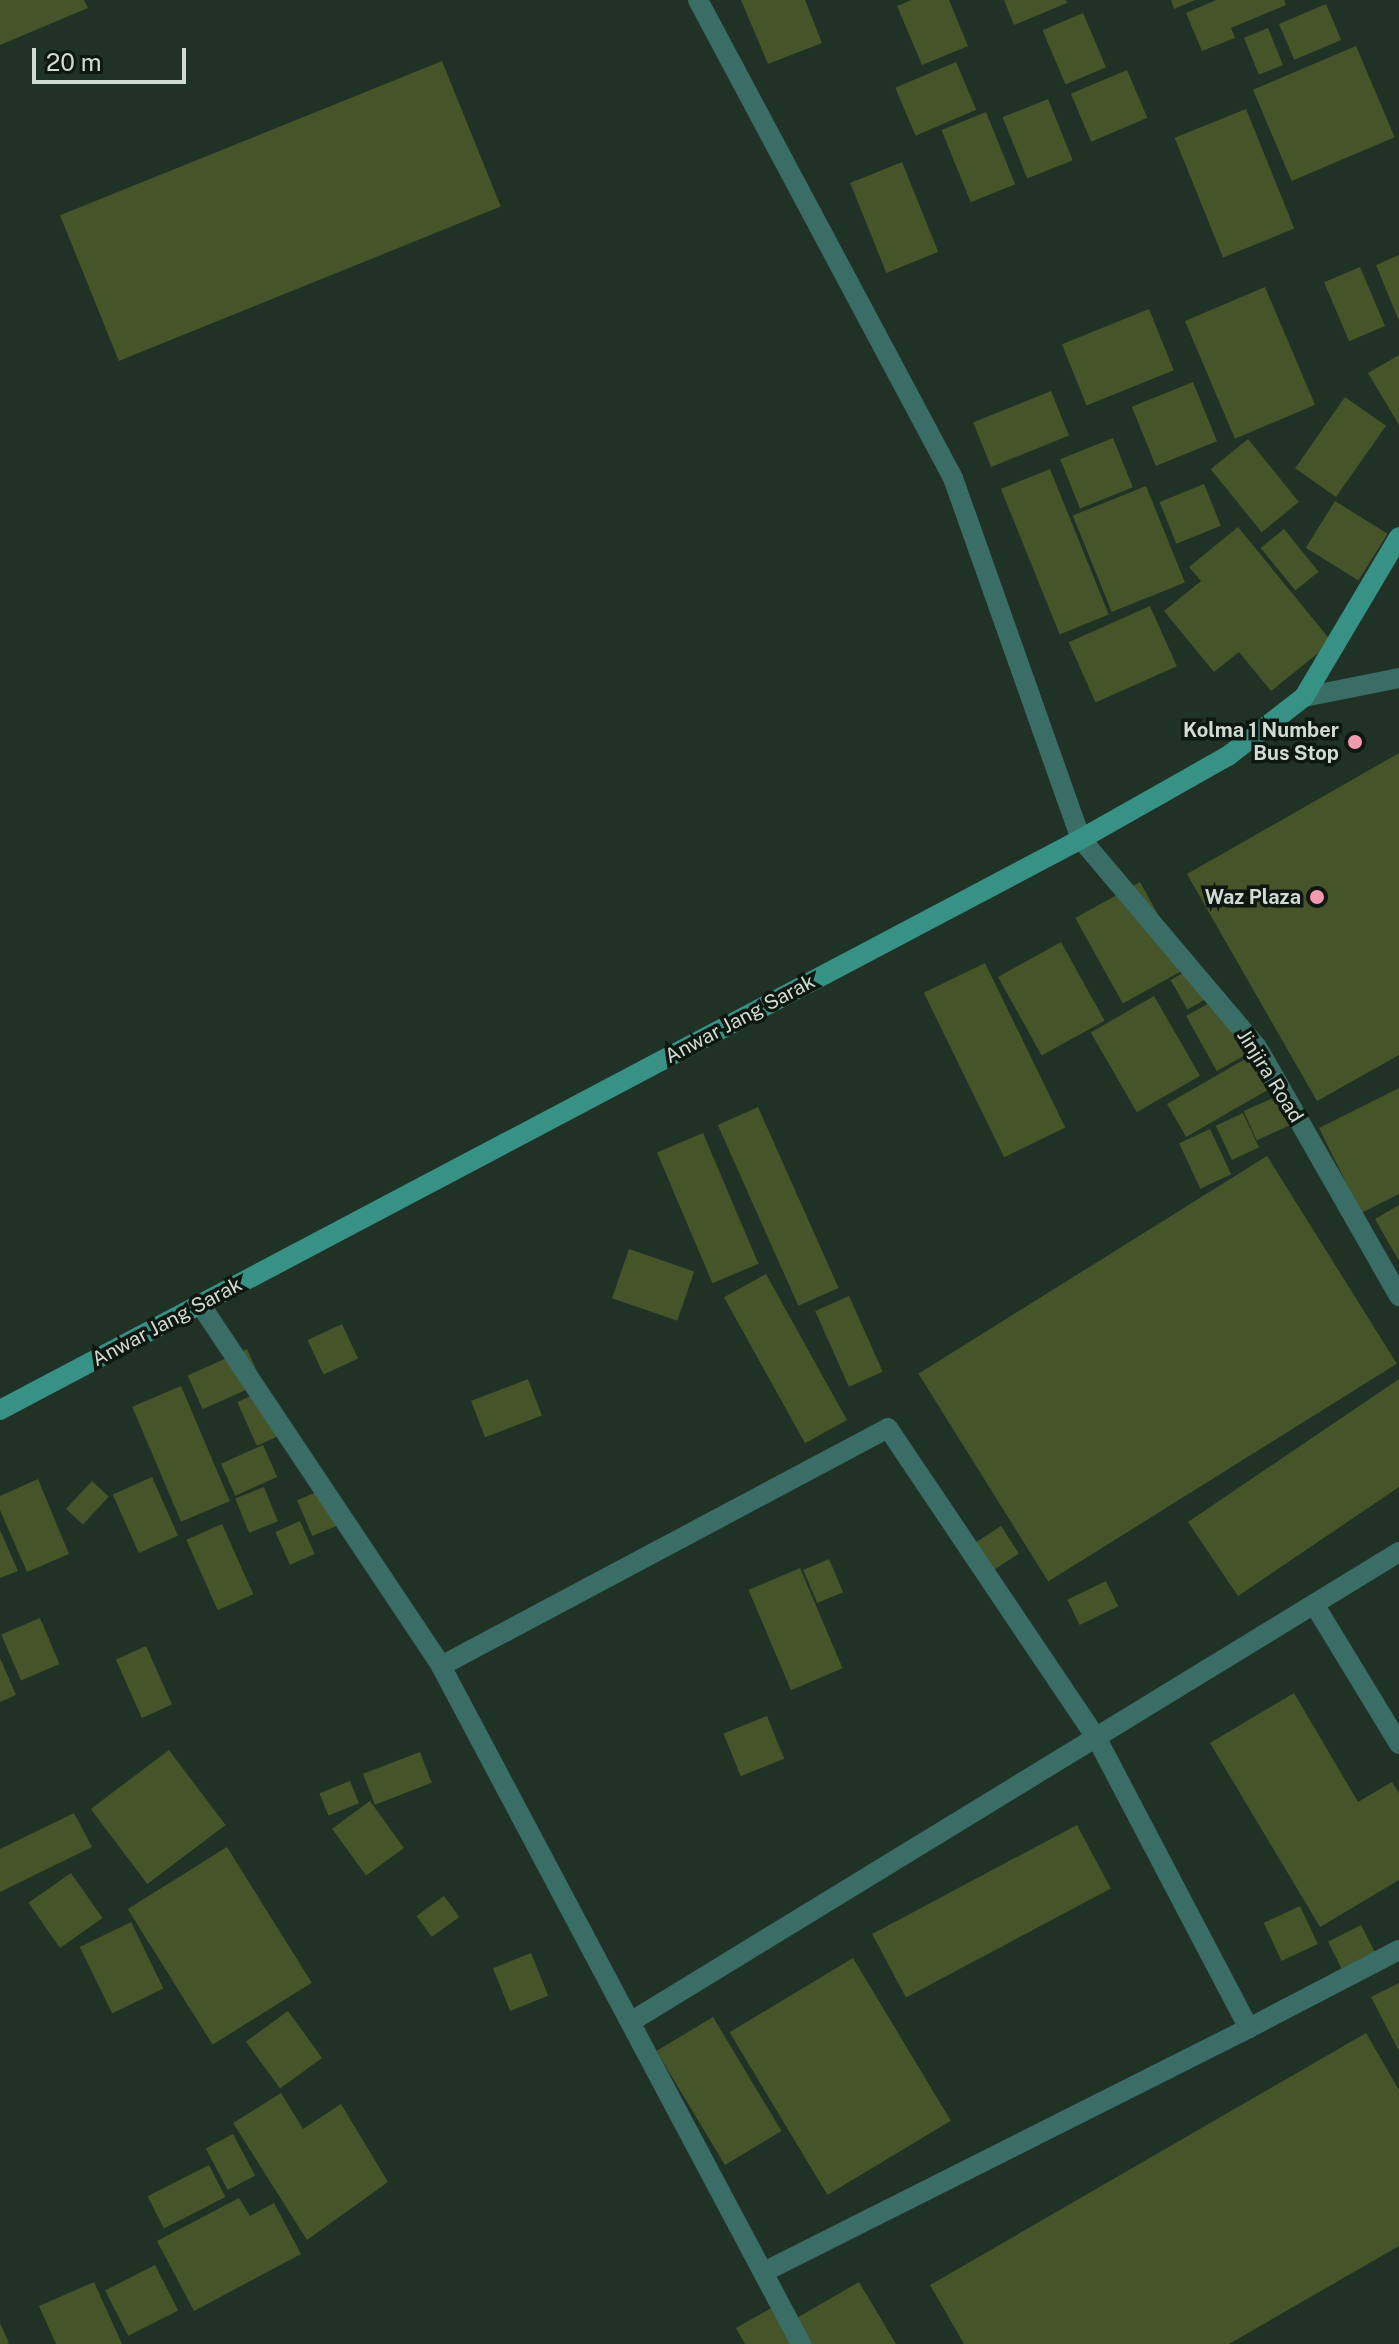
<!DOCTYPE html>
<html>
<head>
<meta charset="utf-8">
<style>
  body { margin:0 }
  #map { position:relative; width:1399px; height:2344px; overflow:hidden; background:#203125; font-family:"Public Sans",sans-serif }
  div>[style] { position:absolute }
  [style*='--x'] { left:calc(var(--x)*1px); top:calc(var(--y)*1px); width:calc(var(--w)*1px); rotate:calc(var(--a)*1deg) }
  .building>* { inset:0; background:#465429; transform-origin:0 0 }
  .minor>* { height:20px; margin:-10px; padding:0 10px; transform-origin:10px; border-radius:10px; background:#3a6d65 }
  .secondary>* { height:20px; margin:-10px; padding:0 10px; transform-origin:10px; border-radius:10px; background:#389185 }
  .dots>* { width:22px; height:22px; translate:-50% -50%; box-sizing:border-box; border:4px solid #0f1711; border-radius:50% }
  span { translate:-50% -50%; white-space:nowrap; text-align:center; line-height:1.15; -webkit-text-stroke:7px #0f1711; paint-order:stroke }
  .poi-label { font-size:20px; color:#d0dbd3; font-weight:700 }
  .right { translate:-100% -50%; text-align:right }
  .street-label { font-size:20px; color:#d0dbd3 }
  .scale { position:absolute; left:32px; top:48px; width:154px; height:36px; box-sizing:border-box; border:4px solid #d0dbd3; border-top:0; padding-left:10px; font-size:24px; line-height:28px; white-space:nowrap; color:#d0dbd3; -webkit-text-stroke:6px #0f1711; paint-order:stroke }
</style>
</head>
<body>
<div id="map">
  <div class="building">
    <div style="clip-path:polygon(0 0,84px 0,88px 8px,0 45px)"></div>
    <div style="clip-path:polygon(741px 0,805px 0,822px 43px,768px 64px)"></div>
    <div style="clip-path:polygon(911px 0,949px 0,968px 46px,922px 65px,897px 6px)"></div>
    <div style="clip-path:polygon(1004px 0,1066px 0,1067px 3px,1014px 25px)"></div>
    <div style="clip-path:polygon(1171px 0,1195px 0,1174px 9px)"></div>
    <div style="clip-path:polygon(1216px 0,1284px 0,1286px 5px,1231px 28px,1235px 38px,1202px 51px,1186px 13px)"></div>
    <div style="left:1326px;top:4px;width:39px;height:51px;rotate:67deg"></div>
    <div style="left:1083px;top:13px;width:59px;height:44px;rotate:67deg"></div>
    <div style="left:1268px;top:28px;width:40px;height:26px;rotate:68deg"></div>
    <div style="left:1356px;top:46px;width:99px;height:112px;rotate:67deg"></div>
    <div style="left:442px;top:61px;width:157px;height:412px;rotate:68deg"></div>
    <div style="left:956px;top:62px;width:52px;height:66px;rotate:67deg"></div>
    <div style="left:1127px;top:70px;width:52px;height:61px;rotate:67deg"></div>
    <div style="left:1048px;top:99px;width:66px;height:49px;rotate:68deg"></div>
    <div style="left:1246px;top:109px;width:129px;height:77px;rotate:68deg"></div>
    <div style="left:986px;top:112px;width:78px;height:48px;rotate:68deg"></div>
    <div style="left:902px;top:162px;width:97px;height:56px;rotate:68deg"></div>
    <div style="clip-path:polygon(1399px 255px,1399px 321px,1376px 265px)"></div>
    <div style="left:1360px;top:267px;width:64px;height:39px;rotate:67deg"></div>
    <div style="left:1265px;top:287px;width:128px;height:87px;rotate:67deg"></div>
    <div style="left:1149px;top:309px;width:66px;height:94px;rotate:68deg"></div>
    <div style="clip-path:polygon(1399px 355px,1399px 425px,1368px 373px)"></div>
    <div style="left:1193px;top:382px;width:64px;height:66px;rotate:68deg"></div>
    <div style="left:1051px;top:391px;width:48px;height:84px;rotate:68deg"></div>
    <div style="left:1345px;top:397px;width:50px;height:87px;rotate:35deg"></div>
    <div style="left:1113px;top:438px;width:53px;height:57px;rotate:68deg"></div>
    <div style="left:1248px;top:439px;width:81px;height:48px;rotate:51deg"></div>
    <div style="left:1050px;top:469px;width:157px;height:53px;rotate:68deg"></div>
    <div style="left:1204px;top:484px;width:45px;height:48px;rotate:68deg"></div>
    <div style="left:1146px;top:486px;width:104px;height:79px;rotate:68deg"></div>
    <div style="left:1335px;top:501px;width:62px;height:55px;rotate:32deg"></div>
    <div style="clip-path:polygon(1238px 527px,1332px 642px,1271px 691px,1239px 652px,1214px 672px,1164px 611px,1201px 581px,1189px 567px)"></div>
    <div style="left:1284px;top:529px;width:55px;height:30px;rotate:51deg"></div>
    <div style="left:1150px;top:606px;width:66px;height:89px;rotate:66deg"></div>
    <div style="clip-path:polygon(1399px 753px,1399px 1055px,1317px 1101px,1187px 874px)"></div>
    <div style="left:1140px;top:882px;width:98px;height:74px;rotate:61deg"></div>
    <div style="left:1061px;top:942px;width:90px;height:72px;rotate:61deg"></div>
    <div style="left:985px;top:963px;width:183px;height:68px;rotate:64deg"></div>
    <div style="left:1193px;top:967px;width:34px;height:26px;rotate:60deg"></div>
    <div style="left:1154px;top:996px;width:92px;height:73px;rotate:60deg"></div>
    <div style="left:1222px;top:996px;width:63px;height:41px;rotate:61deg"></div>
    <div style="left:1252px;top:1055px;width:38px;height:98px;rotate:60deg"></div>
    <div style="clip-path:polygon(1399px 1088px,1399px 1194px,1361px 1213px,1319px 1128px)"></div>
    <div style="left:1282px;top:1094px;width:32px;height:42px;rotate:66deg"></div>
    <div style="left:758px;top:1107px;width:198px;height:44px;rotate:66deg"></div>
    <div style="left:1243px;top:1113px;width:38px;height:30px;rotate:65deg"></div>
    <div style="left:1210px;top:1129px;width:50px;height:34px;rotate:65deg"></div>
    <div style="left:703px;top:1133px;width:142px;height:50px;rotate:67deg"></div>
    <div style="left:1267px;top:1156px;width:245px;height:411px;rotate:58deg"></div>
    <div style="clip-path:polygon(1399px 1205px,1399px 1261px,1375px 1219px)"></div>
    <div style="left:629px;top:1249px;width:69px;height:52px;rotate:19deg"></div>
    <div style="left:766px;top:1274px;width:167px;height:48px;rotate:61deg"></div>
    <div style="left:849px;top:1296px;width:83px;height:37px;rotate:66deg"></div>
    <div style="left:342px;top:1324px;width:38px;height:38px;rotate:65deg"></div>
    <div style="left:247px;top:1349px;width:37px;height:65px;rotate:66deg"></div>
    <div style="left:528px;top:1379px;width:39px;height:61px;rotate:69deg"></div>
    <div style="clip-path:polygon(1399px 1379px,1399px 1487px,1238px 1596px,1188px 1522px)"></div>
    <div style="left:181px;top:1386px;width:125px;height:53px;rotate:67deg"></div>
    <div style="left:262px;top:1391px;width:48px;height:27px;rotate:66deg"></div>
    <div style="left:263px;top:1445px;width:35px;height:46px;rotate:66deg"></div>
    <div style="left:152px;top:1477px;width:64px;height:43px;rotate:66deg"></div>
    <div style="clip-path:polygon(38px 1479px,69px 1554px,27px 1572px,0 1510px,0 1496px)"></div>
    <div style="left:92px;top:1481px;width:23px;height:38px;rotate:43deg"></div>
    <div style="left:264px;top:1487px;width:37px;height:31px;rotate:68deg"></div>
    <div style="left:321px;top:1490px;width:39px;height:26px;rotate:67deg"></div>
    <div style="left:300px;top:1521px;width:36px;height:27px;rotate:66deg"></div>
    <div style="left:222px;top:1524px;width:77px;height:39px;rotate:66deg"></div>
    <div style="left:1001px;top:1526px;width:33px;height:30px;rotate:57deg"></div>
    <div style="clip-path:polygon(0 1530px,18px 1571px,0 1578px)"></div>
    <div style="left:829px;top:1559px;width:36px;height:28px;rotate:67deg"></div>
    <div style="left:800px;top:1568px;width:109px;height:56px;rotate:67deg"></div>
    <div style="left:1106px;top:1581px;width:28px;height:43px;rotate:64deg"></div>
    <div style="left:40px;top:1618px;width:50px;height:42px;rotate:67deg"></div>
    <div style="left:146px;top:1646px;width:64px;height:33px;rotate:66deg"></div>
    <div style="clip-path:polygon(0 1658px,16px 1695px,0 1702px)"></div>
    <div style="clip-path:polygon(1294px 1693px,1358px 1802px,1392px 1782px,1399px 1793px,1399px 1880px,1320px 1927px,1210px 1743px)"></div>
    <div style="left:767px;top:1716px;width:46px;height:47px;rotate:68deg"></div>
    <div style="left:169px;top:1750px;width:94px;height:98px;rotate:53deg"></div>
    <div style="left:420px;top:1752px;width:33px;height:61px;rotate:69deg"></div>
    <div style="left:350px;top:1781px;width:24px;height:33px;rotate:68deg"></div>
    <div style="left:370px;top:1801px;width:58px;height:47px;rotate:54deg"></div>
    <div style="clip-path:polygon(74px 1813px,92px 1847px,0 1892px,0 1849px)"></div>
    <div style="left:1077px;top:1825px;width:72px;height:232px;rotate:62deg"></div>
    <div style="left:227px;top:1847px;width:160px;height:117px;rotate:58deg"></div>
    <div style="left:71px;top:1873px;width:55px;height:52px;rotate:55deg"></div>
    <div style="left:444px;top:1896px;width:26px;height:34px;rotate:54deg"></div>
    <div style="left:1300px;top:1906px;width:42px;height:40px;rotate:65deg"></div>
    <div style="left:131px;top:1922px;width:74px;height:57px;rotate:64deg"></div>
    <div style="left:1361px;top:1925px;width:30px;height:37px;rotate:63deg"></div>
    <div style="left:531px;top:1953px;width:46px;height:41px;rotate:68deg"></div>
    <div style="left:853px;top:1958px;width:190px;height:144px;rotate:59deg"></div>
    <div style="clip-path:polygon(1399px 1983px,1399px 2051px,1371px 1997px)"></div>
    <div style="left:288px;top:2011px;width:58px;height:52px;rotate:54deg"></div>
    <div style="left:713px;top:2017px;width:133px;height:66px;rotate:59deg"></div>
    <div style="clip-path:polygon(1366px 2033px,1399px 2090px,1399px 2246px,1229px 2344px,964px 2344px,930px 2285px)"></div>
    <div style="clip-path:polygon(281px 2093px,303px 2129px,341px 2104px,388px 2182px,307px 2240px,233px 2123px)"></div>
    <div style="left:233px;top:2134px;width:47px;height:31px;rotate:62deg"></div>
    <div style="left:209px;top:2165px;width:36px;height:69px;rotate:63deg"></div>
    <div style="clip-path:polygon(239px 2198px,250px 2216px,274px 2203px,301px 2254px,194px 2311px,157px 2241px)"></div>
    <div style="left:155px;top:2265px;width:51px;height:56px;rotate:63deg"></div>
    <div style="clip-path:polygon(94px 2282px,122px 2344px,56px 2344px,39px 2306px)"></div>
    <div style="clip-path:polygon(859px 2282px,896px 2344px,810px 2344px,795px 2319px)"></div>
    <div style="clip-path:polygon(773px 2307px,793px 2344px,745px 2344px,736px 2328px)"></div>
    <div style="clip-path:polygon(0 2323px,9px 2343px,7px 2344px,0 2344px)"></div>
  </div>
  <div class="minor">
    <div style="--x:698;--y:0;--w:542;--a:61.92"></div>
    <div style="--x:953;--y:478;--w:383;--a:70.5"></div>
    <div style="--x:1081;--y:839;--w:272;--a:49.8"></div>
    <div style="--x:1257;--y:1047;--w:287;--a:60.3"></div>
    <div style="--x:1304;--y:697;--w:97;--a:-11.3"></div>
    <div style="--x:200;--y:1304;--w:435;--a:56.3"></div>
    <div style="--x:441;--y:1666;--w:768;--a:62.03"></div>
    <div style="--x:1314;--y:1604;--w:164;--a:58.7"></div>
    <div style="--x:441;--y:1666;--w:506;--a:-28.03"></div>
    <div style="--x:888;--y:1428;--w:372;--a:56.1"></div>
    <div style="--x:1096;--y:1737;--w:329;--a:62.3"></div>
    <div style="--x:1249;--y:2028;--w:541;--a:153.29"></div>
    <div style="--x:632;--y:2021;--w:899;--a:-31.44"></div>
    <div style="--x:1249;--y:2028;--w:169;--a:-27.5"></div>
  </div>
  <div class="secondary">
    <div style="--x:0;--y:1410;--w:1223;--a:-27.84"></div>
    <div style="--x:1081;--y:839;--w:169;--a:-29.5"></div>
    <div style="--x:1228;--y:756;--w:96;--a:-37.8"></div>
    <div style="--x:1304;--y:697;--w:186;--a:-59.3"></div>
  </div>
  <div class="dots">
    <div style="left:1355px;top:742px;background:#f29aae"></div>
    <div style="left:1317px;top:897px;background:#f29aae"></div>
  </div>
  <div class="poi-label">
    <span class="right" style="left:1339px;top:742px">Kolma 1 Number<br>Bus Stop</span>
    <span class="right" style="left:1301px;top:897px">Waz Plaza</span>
  </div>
  <div class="street-label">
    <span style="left:740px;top:1019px;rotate:-28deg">Anwar Jang Sarak</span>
    <span style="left:1270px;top:1076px;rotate:58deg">Jinjira Road</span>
    <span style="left:167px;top:1322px;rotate:-28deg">Anwar Jang Sarak</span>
  </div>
  <div class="scale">20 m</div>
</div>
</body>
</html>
